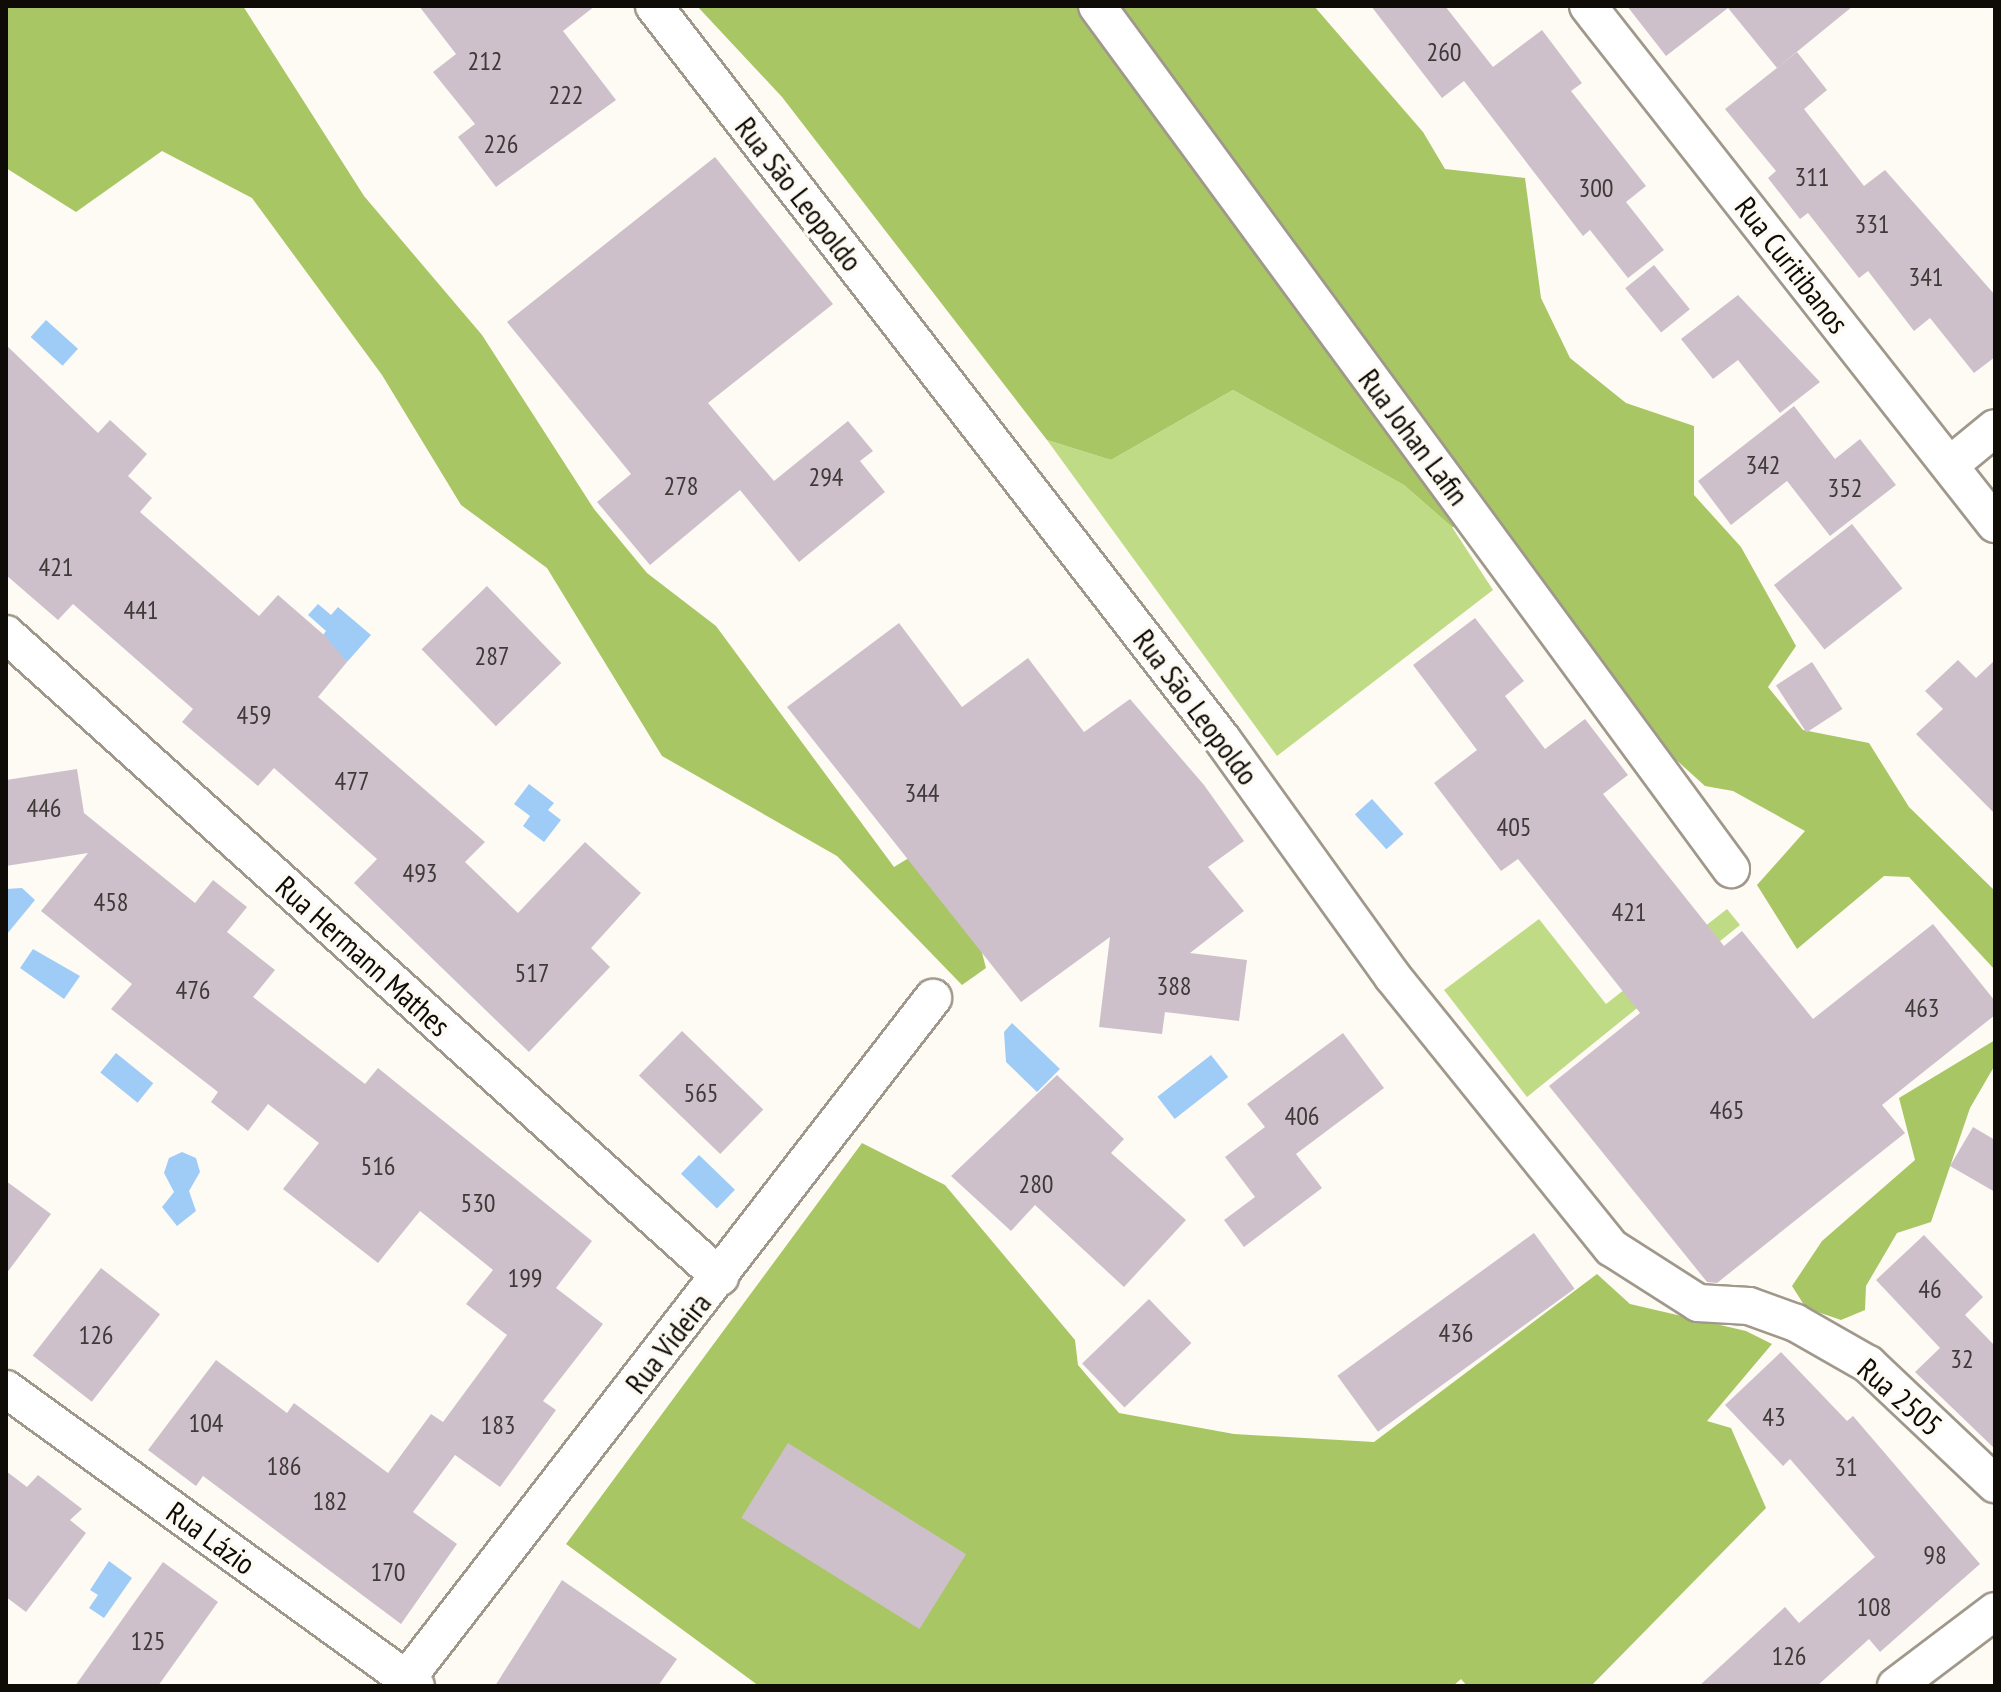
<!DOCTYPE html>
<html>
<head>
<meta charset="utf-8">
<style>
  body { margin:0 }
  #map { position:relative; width:2001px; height:1692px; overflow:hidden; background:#fefbf5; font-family:"PT Sans Narrow",sans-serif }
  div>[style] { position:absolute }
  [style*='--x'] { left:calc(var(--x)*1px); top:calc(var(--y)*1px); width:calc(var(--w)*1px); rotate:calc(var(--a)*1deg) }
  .green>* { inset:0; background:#c0db86 }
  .forest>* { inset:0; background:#a9c665 }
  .water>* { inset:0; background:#9eccf7; transform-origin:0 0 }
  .building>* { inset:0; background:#cec0cb; transform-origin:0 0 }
  .roads { filter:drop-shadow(2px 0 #a0988b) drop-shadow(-2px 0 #a0988b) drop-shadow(0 2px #a0988b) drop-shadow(0 -2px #a0988b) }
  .minor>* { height:36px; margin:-18px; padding:0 18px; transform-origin:18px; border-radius:18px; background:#fff }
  span { translate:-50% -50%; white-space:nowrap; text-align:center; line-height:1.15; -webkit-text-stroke:7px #fefbf5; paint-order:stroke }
  .number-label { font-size:26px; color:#3f3938 }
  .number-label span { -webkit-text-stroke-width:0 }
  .street-label { font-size:30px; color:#0f0c07 }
  .frame { position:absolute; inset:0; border:8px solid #0f0c07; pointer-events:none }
</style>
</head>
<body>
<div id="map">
  <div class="green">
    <div style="clip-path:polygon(1233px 390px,1404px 485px,1452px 527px,1493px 590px,1277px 756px,1047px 440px,1111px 460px)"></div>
    <div style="clip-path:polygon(1727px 909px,1740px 925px,1527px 1097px,1444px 990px,1539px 919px,1606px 1004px)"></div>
  </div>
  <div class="forest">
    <div style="clip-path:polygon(6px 6px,243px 6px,364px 196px,482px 335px,594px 509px,647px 573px,716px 626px,894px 867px,912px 856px,980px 945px,986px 968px,962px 985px,837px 856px,662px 756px,547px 568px,461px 505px,382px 375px,252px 198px,162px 151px,76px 212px,6px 168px)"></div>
    <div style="clip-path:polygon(697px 6px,1314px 6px,1423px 132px,1445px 169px,1525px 178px,1541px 298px,1570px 358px,1626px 403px,1694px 426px,1694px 495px,1741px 547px,1796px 646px,1768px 687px,1803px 730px,1869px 743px,1909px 807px,1995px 891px,1995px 970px,1909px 877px,1884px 876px,1797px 949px,1757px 885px,1805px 831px,1733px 791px,1705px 786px,1642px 729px,1499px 530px,1452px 527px,1404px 485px,1233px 390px,1111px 460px,1047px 440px,782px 97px)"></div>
    <div style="clip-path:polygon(1995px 1040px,1995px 1065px,1970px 1108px,1931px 1222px,1897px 1233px,1866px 1286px,1865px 1310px,1841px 1320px,1806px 1308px,1792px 1286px,1822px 1241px,1915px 1160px,1899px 1098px)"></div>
    <div style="clip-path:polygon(862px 1143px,945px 1185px,1075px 1340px,1078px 1365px,1119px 1413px,1234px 1434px,1374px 1442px,1597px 1274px,1630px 1304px,1746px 1331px,1772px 1344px,1707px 1421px,1731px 1428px,1766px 1508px,1591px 1686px,1467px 1686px,1461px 1679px,1453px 1686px,759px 1686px,566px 1544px)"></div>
  </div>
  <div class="water">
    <div style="left:46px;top:320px;width:43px;height:23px;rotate:42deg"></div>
    <div style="clip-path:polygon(318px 604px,331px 615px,338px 607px,371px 635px,347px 662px,320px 639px,326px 631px,308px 615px)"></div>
    <div style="clip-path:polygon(529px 784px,554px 803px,548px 810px,561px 820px,544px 842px,523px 826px,530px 816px,514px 804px)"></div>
    <div style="left:1372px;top:799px;width:47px;height:23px;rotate:48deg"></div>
    <div style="clip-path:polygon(22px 888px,35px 900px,7px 934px,6px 889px)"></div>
    <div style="clip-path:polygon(33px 949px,80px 976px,64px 999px,20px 968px)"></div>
    <div style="clip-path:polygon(1012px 1023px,1060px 1069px,1037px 1092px,1006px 1062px,1004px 1032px)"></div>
    <div style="left:116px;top:1053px;width:48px;height:25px;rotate:39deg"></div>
    <div style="left:1211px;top:1055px;width:28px;height:68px;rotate:52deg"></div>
    <div style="clip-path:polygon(182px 1152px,196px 1158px,200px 1172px,189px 1191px,196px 1211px,177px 1226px,162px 1207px,174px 1192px,164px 1173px,169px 1158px)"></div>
    <div style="left:699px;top:1155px;width:50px;height:26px;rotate:44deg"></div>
    <div style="clip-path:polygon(109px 1561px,132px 1578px,104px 1618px,89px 1608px,98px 1595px,90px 1590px)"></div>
  </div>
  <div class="building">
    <div style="clip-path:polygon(419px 6px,595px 6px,563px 31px,616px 100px,496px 187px,458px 137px,475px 124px,433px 72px,456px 54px)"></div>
    <div style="clip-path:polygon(1371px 6px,1445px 6px,1493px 67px,1542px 30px,1582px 83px,1571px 91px,1646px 186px,1626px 202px,1664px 250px,1628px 278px,1590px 230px,1583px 236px,1464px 81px,1442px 98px)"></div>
    <div style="clip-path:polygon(1627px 6px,1853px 6px,1777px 68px,1728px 8px,1666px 56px)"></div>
    <div style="clip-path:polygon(1797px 52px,1827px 90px,1804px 109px,1864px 186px,1885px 170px,1995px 295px,1995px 357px,1974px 373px,1930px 318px,1914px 331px,1868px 271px,1859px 278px,1808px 213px,1800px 219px,1768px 178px,1776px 171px,1725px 109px)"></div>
    <div style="clip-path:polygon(715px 157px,833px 304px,708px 403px,774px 481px,848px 421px,873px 451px,860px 461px,885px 492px,799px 562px,740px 490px,650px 565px,597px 502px,631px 474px,507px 322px)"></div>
    <div style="left:1654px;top:265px;width:57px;height:37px;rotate:51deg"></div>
    <div style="clip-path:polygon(1738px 295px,1820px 382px,1780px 413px,1738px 360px,1713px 379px,1681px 339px)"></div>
    <div style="clip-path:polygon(6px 345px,98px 433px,110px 420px,147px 454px,128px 476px,152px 498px,140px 512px,259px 616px,278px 595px,324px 635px,347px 662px,318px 697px,485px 842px,465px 862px,518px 913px,585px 842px,641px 893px,591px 948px,610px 967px,529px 1052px,354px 883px,377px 859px,274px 768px,258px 786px,182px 722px,193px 709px,73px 604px,58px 620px,6px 575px)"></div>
    <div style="clip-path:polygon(1794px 406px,1835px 459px,1860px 439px,1896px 485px,1830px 536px,1787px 481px,1731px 525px,1698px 481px)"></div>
    <div style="left:1852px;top:524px;width:82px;height:99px;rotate:52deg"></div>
    <div style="left:487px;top:586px;width:107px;height:91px;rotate:46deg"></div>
    <div style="clip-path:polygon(1475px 618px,1524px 681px,1505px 696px,1545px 749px,1585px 719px,1628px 775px,1603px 794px,1724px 946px,1742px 931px,1813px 1019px,1933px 924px,1995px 1001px,1995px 1015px,1882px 1105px,1905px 1133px,1717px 1283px,1707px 1282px,1549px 1086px,1640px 1013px,1518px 859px,1501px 871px,1434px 783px,1477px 750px,1413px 665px)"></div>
    <div style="clip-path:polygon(899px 623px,962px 707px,1028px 658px,1084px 732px,1130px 699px,1204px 785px,1244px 841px,1208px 867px,1244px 911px,1190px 953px,1247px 960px,1239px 1021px,1165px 1012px,1162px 1034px,1099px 1027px,1110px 937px,1021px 1002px,787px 707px)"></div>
    <div style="clip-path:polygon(1958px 660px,1976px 678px,1995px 660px,1995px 814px,1916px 734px,1943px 709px,1925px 691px)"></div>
    <div style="left:1812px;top:662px;width:56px;height:43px;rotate:57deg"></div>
    <div style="clip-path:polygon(77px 769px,84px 813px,195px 903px,213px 880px,247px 907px,227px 932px,275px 970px,253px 997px,365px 1084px,378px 1068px,592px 1241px,556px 1288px,603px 1324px,543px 1401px,556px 1410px,500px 1487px,455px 1455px,413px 1512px,457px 1544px,401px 1624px,203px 1476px,196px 1486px,148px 1450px,216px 1360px,287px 1413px,294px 1403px,388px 1473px,431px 1414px,443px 1422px,507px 1335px,466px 1304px,493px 1270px,420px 1211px,378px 1263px,283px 1189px,319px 1143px,268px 1104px,248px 1131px,211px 1102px,218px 1092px,111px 1009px,132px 984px,41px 911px,88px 853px,6px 866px,6px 780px)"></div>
    <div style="left:682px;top:1031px;width:113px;height:62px;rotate:44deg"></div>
    <div style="clip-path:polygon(1343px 1033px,1384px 1088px,1296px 1154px,1322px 1188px,1244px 1247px,1224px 1220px,1255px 1197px,1225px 1157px,1265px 1127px,1247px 1104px)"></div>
    <div style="clip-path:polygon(1057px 1075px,1124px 1139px,1111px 1153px,1186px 1220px,1124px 1287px,1035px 1205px,1011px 1231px,951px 1176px)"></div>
    <div style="clip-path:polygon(1973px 1127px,1995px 1140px,1995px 1192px,1950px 1166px)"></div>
    <div style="clip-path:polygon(6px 1181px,51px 1214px,6px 1274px)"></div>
    <div style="left:1534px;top:1233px;width:69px;height:243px;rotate:54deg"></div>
    <div style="clip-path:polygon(1924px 1235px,1983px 1297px,1965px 1315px,1995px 1346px,1995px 1449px,1915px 1372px,1940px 1348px,1876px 1280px)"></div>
    <div style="left:101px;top:1268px;width:75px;height:111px;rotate:38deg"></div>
    <div style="left:1149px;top:1299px;width:61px;height:93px;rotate:46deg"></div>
    <div style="clip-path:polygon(1781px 1352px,1847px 1421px,1853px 1416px,1980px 1564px,1880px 1652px,1869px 1639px,1817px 1686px,1699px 1686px,1785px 1607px,1799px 1623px,1875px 1557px,1790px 1459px,1783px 1466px,1725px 1405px)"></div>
    <div style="left:788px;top:1443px;width:210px;height:88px;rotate:32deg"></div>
    <div style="clip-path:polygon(6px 1471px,27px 1487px,38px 1475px,82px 1509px,70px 1520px,86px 1533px,26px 1612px,6px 1597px)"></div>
    <div style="clip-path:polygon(163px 1562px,218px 1602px,158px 1686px,75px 1686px)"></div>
    <div style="clip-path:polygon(562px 1580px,677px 1659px,658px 1686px,495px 1686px)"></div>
  </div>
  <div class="roads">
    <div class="minor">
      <div style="--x:654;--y:6;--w:927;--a:52.23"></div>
      <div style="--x:1222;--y:739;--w:293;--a:54.3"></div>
      <div style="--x:1393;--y:977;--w:348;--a:51.1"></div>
      <div style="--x:1612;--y:1248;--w:102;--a:32.6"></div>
      <div style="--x:1698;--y:1303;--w:51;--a:3.4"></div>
      <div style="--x:1749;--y:1306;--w:50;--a:19.9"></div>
      <div style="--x:1796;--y:1323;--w:83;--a:29.7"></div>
      <div style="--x:1868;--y:1364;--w:175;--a:43.4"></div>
      <div style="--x:1097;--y:6;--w:1071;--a:53.7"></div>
      <div style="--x:1588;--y:6;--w:659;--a:51.84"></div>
      <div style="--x:1950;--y:465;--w:58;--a:-39.4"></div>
      <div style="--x:6;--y:634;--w:961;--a:42"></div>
      <div style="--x:6;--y:1389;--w:506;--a:35.92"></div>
      <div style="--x:401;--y:1686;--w:870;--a:-52.29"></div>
      <div style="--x:1896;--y:1686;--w:124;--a:-37.1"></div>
    </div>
  </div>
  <div class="number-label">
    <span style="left:1444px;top:52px">260</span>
    <span style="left:485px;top:61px">212</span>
    <span style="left:566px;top:95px">222</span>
    <span style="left:501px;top:144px">226</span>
    <span style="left:1812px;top:177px">311</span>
    <span style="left:1596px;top:188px">300</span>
    <span style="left:1872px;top:224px">331</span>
    <span style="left:1926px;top:277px">341</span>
    <span style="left:1763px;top:465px">342</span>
    <span style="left:826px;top:477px">294</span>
    <span style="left:681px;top:486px">278</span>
    <span style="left:1845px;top:488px">352</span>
    <span style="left:56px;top:567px">421</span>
    <span style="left:141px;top:610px">441</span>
    <span style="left:492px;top:656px">287</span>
    <span style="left:254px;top:715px">459</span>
    <span style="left:352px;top:781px">477</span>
    <span style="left:922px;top:793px">344</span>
    <span style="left:44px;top:808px">446</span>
    <span style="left:1514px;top:827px">405</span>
    <span style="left:420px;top:873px">493</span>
    <span style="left:111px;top:902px">458</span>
    <span style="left:1629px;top:912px">421</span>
    <span style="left:532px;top:973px">517</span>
    <span style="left:1174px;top:986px">388</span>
    <span style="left:193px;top:990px">476</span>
    <span style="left:1922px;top:1008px">463</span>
    <span style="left:701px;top:1093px">565</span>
    <span style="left:1727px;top:1110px">465</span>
    <span style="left:1302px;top:1116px">406</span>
    <span style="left:378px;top:1166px">516</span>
    <span style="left:1036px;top:1184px">280</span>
    <span style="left:478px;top:1203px">530</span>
    <span style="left:525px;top:1278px">199</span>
    <span style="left:1930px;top:1289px">46</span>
    <span style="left:1456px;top:1333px">436</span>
    <span style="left:96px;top:1335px">126</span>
    <span style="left:1962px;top:1359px">32</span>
    <span style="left:1774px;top:1417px">43</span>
    <span style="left:206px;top:1423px">104</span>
    <span style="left:498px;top:1425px">183</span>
    <span style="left:284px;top:1466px">186</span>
    <span style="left:1846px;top:1467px">31</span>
    <span style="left:330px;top:1501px">182</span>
    <span style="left:1935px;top:1555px">98</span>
    <span style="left:388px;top:1572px">170</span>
    <span style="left:1874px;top:1607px">108</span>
    <span style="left:148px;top:1641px">125</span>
    <span style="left:1789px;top:1656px">126</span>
  </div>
  <div class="street-label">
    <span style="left:799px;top:194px;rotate:52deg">Rua São Leopoldo</span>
    <span style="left:1792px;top:265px;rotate:52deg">Rua Curitibanos</span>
    <span style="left:1414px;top:437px;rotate:53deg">Rua Johan Lafin</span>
    <span style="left:1196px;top:707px;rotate:53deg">Rua São Leopoldo</span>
    <span style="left:363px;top:956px;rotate:42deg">Rua Hermann Mathes</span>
    <span style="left:668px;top:1343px;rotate:-52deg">Rua Videira</span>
    <span style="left:1900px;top:1397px;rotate:41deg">Rua 2505</span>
    <span style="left:211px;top:1538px;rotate:36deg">Rua Lázio</span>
  </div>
  <div class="frame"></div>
</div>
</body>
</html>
